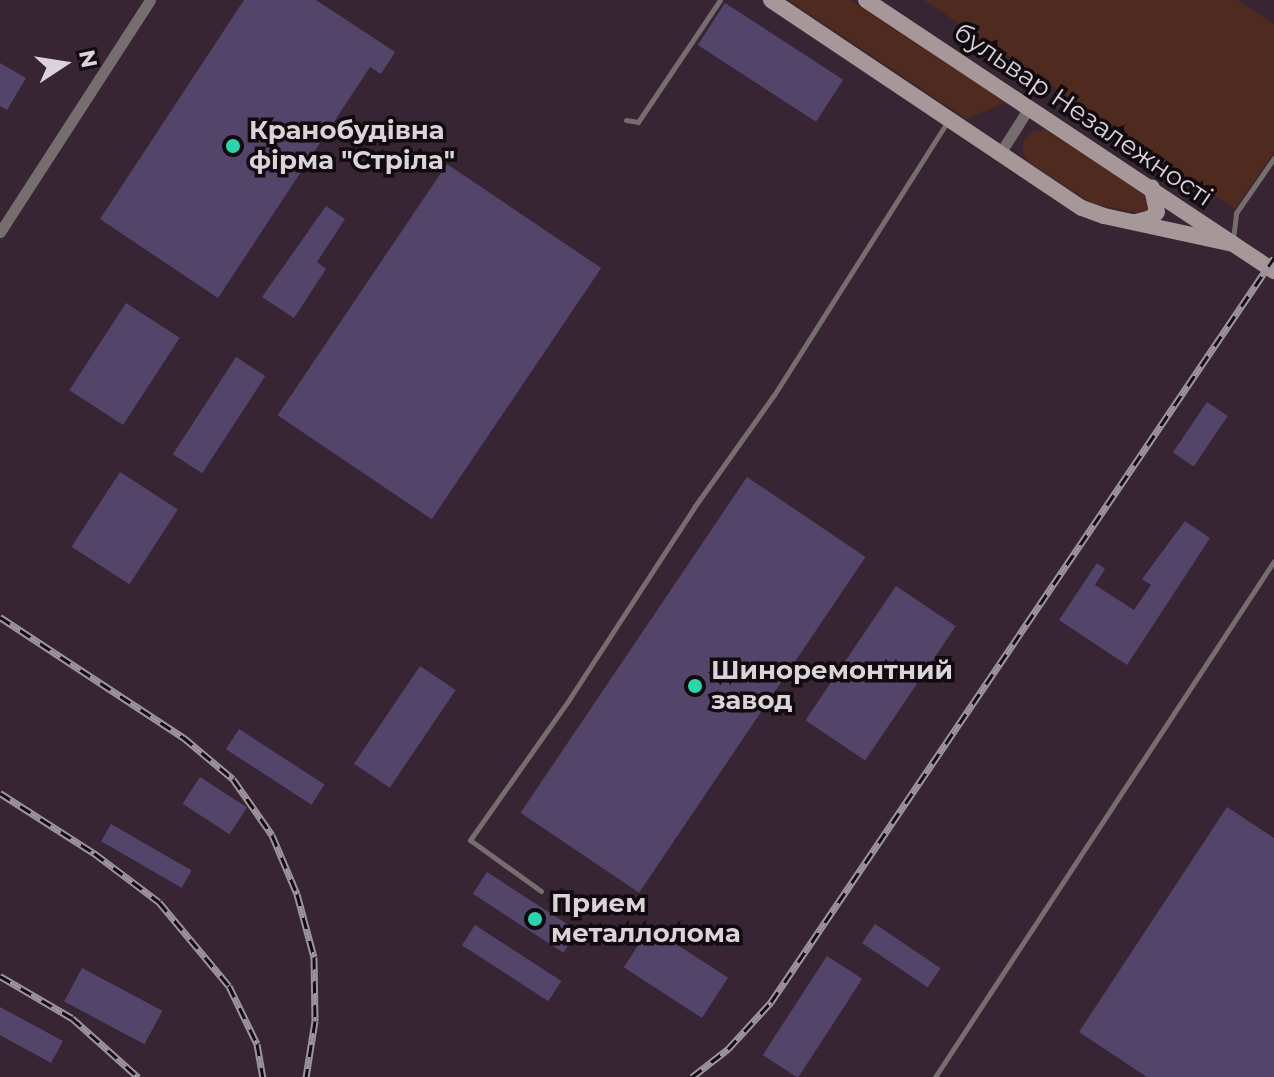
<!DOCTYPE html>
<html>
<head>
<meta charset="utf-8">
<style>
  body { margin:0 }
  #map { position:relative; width:1274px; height:1077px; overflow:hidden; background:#2b1f29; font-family:Montserrat,sans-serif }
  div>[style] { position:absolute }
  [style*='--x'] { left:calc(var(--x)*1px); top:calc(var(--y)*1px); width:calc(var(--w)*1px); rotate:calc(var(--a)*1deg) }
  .built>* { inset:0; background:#372534; transform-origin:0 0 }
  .green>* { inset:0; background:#4e2a1f }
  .building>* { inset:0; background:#53456a; transform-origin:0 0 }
  .lane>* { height:5px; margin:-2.5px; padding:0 2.5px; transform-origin:2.5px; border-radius:2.5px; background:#766d6e }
  .street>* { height:11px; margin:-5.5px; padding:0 5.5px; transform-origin:5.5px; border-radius:5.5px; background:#766d6e }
  .secondary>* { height:16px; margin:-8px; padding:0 8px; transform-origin:8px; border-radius:8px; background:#a69799 }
  .rail>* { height:7px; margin-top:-3.5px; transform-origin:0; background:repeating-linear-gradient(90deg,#100b0f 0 12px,#9e949c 0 24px); box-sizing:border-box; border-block:2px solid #9e949c }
  .dots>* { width:22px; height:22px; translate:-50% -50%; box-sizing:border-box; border:4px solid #100b0f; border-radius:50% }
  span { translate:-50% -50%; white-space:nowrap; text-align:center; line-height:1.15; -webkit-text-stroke:7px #100b0f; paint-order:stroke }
  .street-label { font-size:26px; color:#dcd3da }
  .poi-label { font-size:26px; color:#dcd3da; font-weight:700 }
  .left { translate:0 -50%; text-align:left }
  .north { position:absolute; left:24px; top:24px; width:80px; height:80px; -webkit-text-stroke:6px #100b0f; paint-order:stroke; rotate:78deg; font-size:22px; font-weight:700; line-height:32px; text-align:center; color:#dcd3da }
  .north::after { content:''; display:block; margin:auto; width:28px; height:36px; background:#dcd3da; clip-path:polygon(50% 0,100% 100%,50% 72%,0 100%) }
</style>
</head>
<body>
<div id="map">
  <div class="built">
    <div style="left:0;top:0;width:1274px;height:1077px"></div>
  </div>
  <div class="green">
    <div style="clip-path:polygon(788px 0,850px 0,1006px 102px,967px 119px)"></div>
    <div style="clip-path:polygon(924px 0,1238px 0,1274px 24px,1274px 153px,1235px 209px)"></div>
    <div style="clip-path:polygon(1046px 130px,1151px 198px,1153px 203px,1146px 214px,1093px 204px,1028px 162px,1022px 151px,1024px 139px,1034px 131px)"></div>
  </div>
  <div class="building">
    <div style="clip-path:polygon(244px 0,316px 0,395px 52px,381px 74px,370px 67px,218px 298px,100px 219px)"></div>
    <div style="left:725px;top:3px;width:141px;height:50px;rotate:33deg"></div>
    <div style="clip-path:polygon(0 63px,26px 78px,7px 110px,0 106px)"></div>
    <div style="left:447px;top:164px;width:186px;height:303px;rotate:34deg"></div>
    <div style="clip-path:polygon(326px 206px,345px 219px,317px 262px,326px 269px,294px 318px,262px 297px)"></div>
    <div style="left:126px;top:303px;width:64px;height:104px;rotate:33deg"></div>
    <div style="left:236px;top:357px;width:35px;height:116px;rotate:33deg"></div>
    <div style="left:1207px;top:402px;width:25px;height:61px;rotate:34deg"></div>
    <div style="left:120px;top:472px;width:69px;height:89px;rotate:33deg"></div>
    <div style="left:747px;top:477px;width:143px;height:405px;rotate:34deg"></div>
    <div style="clip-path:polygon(1185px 521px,1210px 538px,1127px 665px,1059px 620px,1097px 563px,1105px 569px,1095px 585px,1134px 610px,1151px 585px,1142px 579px)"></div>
    <div style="left:896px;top:586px;width:72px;height:162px;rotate:34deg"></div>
    <div style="left:420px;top:666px;width:43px;height:118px;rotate:34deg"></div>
    <div style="left:239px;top:729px;width:102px;height:24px;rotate:33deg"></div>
    <div style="left:200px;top:777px;width:56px;height:32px;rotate:33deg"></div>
    <div style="clip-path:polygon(1227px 807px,1274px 838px,1274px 1077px,1147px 1077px,1079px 1032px)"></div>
    <div style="left:111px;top:824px;width:93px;height:20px;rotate:30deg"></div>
    <div style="left:487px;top:872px;width:108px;height:26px;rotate:33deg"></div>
    <div style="left:875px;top:924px;width:79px;height:23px;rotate:34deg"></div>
    <div style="left:475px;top:925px;width:103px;height:24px;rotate:33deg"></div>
    <div style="left:650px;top:927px;width:93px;height:48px;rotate:33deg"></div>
    <div style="left:827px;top:956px;width:42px;height:118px;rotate:33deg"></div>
    <div style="left:82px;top:968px;width:91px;height:38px;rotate:28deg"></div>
    <div style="clip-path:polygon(0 1007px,63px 1041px,51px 1063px,0 1035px)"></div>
  </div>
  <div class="lane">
    <div style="--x:626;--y:120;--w:12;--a:9"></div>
    <div style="--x:638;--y:122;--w:147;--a:-56.1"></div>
    <div style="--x:1233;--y:239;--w:26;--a:-83"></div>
    <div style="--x:1236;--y:213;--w:67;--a:-55.4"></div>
    <div style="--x:541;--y:891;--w:87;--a:-144.3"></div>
    <div style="--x:470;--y:840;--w:174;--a:-54.8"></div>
    <div style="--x:570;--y:698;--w:229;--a:-56.9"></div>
    <div style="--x:695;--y:506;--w:136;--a:-54.6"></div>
    <div style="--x:774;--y:395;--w:323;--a:-57.6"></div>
    <div style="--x:935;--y:1077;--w:617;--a:-56.7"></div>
  </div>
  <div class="street">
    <div style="--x:1001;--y:152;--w:54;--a:-57.8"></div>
    <div style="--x:0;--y:232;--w:276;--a:-57.1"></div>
  </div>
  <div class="secondary">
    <div style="--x:771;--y:0;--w:374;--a:33.8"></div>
    <div style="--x:1082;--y:208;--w:23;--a:20"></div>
    <div style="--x:1104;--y:216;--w:132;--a:12.2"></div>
    <div style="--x:866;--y:0;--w:490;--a:33.6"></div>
    <div style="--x:1136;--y:222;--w:16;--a:-15"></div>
    <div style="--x:1151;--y:218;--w:8;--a:-45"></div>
    <div style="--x:1157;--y:212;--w:25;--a:-102"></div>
  </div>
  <div class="rail">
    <div style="--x:0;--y:617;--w:219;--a:33.3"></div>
    <div style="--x:183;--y:737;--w:65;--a:40"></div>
    <div style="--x:233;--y:779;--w:68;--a:55.1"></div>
    <div style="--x:272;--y:835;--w:64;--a:67"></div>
    <div style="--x:297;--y:894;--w:65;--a:74.9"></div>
    <div style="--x:314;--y:957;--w:64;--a:89.1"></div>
    <div style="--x:315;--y:1021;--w:57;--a:99.1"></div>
    <div style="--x:0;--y:793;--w:112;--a:32.6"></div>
    <div style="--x:94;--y:853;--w:81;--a:37"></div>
    <div style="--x:159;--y:902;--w:109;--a:50.2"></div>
    <div style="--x:229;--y:986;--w:64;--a:64.2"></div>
    <div style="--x:257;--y:1044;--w:34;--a:80"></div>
    <div style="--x:0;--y:976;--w:83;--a:30.3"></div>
    <div style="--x:72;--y:1018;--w:89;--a:41.8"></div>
    <div style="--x:692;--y:1077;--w:46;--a:-37.9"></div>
    <div style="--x:728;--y:1049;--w:64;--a:-47.5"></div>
    <div style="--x:771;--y:1002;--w:898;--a:-55.94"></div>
  </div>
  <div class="dots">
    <div style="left:233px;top:146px;background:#2ad5ac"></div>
    <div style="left:695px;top:686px;background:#2ad5ac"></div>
    <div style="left:535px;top:919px;background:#2ad5ac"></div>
  </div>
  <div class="street-label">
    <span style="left:1083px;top:115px;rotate:34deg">бульвар Незалежності</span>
  </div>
  <div class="poi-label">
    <span class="left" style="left:249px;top:146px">Кранобудівна<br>фірма "Стріла"</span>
    <span class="left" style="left:711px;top:686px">Шиноремонтний<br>завод</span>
    <span class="left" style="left:551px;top:919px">Прием<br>металлолома</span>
  </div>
  <div class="north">N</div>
</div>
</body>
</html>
